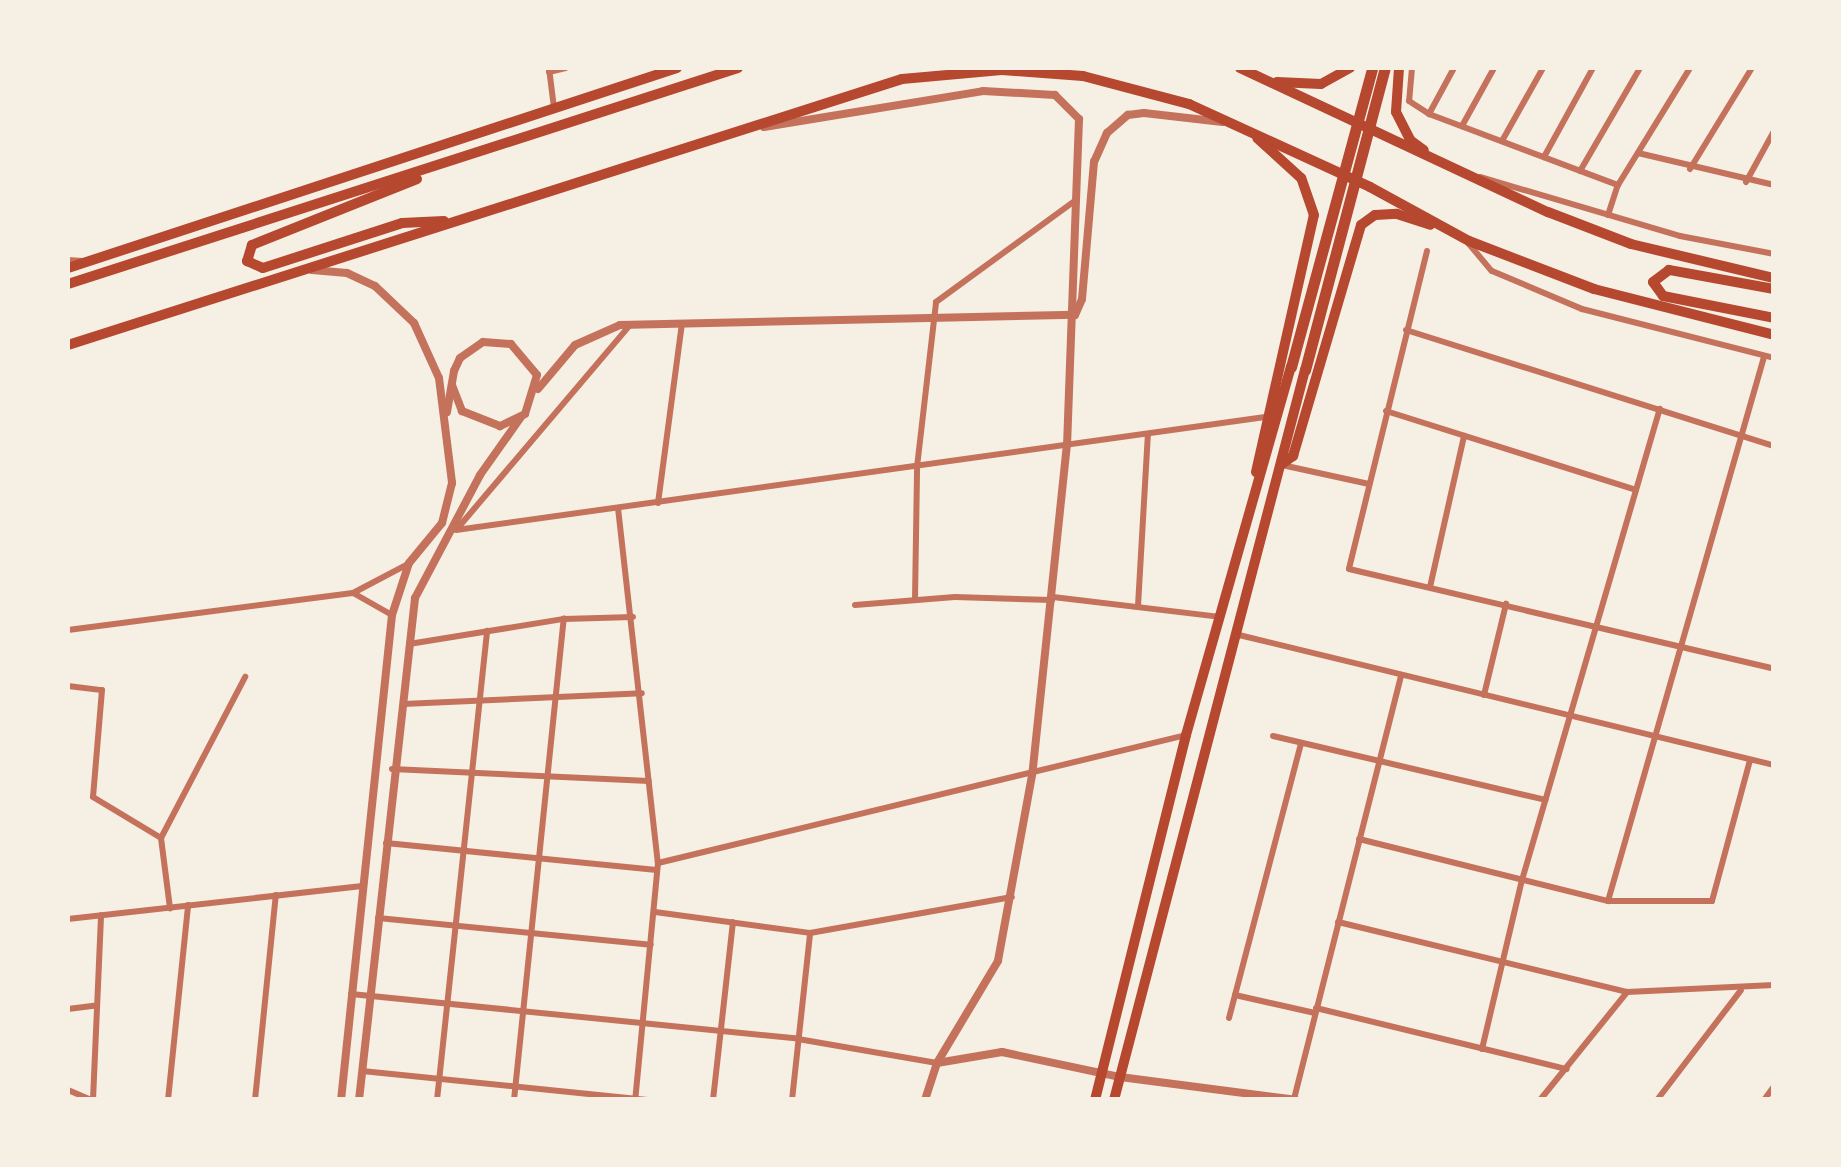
<!DOCTYPE html>
<html>
<head>
<meta charset="utf-8">
<style>
  body { margin:0 }
  #map { position:relative; width:1841px; height:1167px; overflow:hidden; background:#f6efe4; font-family:"Noto Serif",serif }
  div>[style] { position:absolute }
  [style*='--x'] { left:calc(var(--x)*1px); top:calc(var(--y)*1px); width:calc(var(--w)*1px); rotate:calc(var(--a)*1deg) }
  .minor>* { height:6px; margin:-3px; padding:0 3px; transform-origin:3px; border-radius:3px; background:#c5725c }
  .tertiary>* { height:8px; margin:-4px; padding:0 4px; transform-origin:4px; border-radius:4px; background:#c5725c }
  .primary>* { height:10px; margin:-5px; padding:0 5px; transform-origin:5px; border-radius:5px; background:#b5482f }
  .trunk>* { height:11px; margin:-5.5px; padding:0 5.5px; transform-origin:5.5px; border-radius:5.5px; background:#b5482f }
  span { translate:-50% -50%; white-space:nowrap; text-align:center; line-height:1.15; -webkit-text-stroke:10px #f6efe4; paint-order:stroke }
  .frame { position:absolute; inset:0; border:70px solid #f6efe4; pointer-events:none }
</style>
</head>
<body>
<div id="map">
  <div class="minor">
    <div style="--x:549;--y:68;--w:40;--a:82.9"></div>
    <div style="--x:1412;--y:68;--w:33;--a:95"></div>
    <div style="--x:1409;--y:101;--w:24;--a:33"></div>
    <div style="--x:1429;--y:114;--w:202;--a:20.6"></div>
    <div style="--x:1618;--y:185;--w:137;--a:-58.4"></div>
    <div style="--x:549;--y:72;--w:17;--a:-13"></div>
    <div style="--x:1429;--y:114;--w:52;--a:-61.5"></div>
    <div style="--x:1462;--y:126;--w:66;--a:-61.1"></div>
    <div style="--x:1502;--y:141;--w:84;--a:-60.7"></div>
    <div style="--x:1638;--y:153;--w:140;--a:13.2"></div>
    <div style="--x:1544;--y:157;--w:102;--a:-61.2"></div>
    <div style="--x:1690;--y:169;--w:119;--a:-58.5"></div>
    <div style="--x:1580;--y:171;--w:119;--a:-59.8"></div>
    <div style="--x:1480;--y:177;--w:209;--a:16.4"></div>
    <div style="--x:1680;--y:236;--w:96;--a:10.8"></div>
    <div style="--x:1746;--y:182;--w:58;--a:-61.2"></div>
    <div style="--x:1608;--y:215;--w:32;--a:-72"></div>
    <div style="--x:1469;--y:244;--w:35;--a:50"></div>
    <div style="--x:1492;--y:271;--w:98;--a:22.9"></div>
    <div style="--x:1582;--y:309;--w:198;--a:14.3"></div>
    <div style="--x:1427;--y:251;--w:327;--a:103.8"></div>
    <div style="--x:1349;--y:569;--w:437;--a:13.2"></div>
    <div style="--x:68;--y:260;--w:15;--a:4"></div>
    <div style="--x:1406;--y:330;--w:386;--a:17.5"></div>
    <div style="--x:1386;--y:411;--w:262;--a:17.5"></div>
    <div style="--x:1282;--y:465;--w:89;--a:12.3"></div>
    <div style="--x:658;--y:503;--w:181;--a:-82.4"></div>
    <div style="--x:618;--y:508;--w:357;--a:83.6"></div>
    <div style="--x:658;--y:863;--w:238;--a:95.5"></div>
    <div style="--x:457;--y:529;--w:267;--a:-49.7"></div>
    <div style="--x:456;--y:530;--w:817;--a:-7.95"></div>
    <div style="--x:1430;--y:587;--w:155;--a:-77.3"></div>
    <div style="--x:355;--y:594;--w:43;--a:29.6"></div>
    <div style="--x:1053;--y:597;--w:168;--a:6.8"></div>
    <div style="--x:915;--y:600;--w:133;--a:-89.1"></div>
    <div style="--x:917;--y:467;--w:166;--a:-83.4"></div>
    <div style="--x:936;--y:302;--w:173;--a:-36.1"></div>
    <div style="--x:855;--y:605;--w:100;--a:-4.6"></div>
    <div style="--x:955;--y:597;--w:97;--a:1.8"></div>
    <div style="--x:1138;--y:606;--w:172;--a:-86.7"></div>
    <div style="--x:68;--y:630;--w:287;--a:-7.4"></div>
    <div style="--x:353;--y:593;--w:62;--a:-27.8"></div>
    <div style="--x:1239;--y:635;--w:551;--a:13.66"></div>
    <div style="--x:409;--y:644;--w:157;--a:-9.2"></div>
    <div style="--x:564;--y:619;--w:69;--a:-1.7"></div>
    <div style="--x:68;--y:686;--w:34;--a:7"></div>
    <div style="--x:102;--y:690;--w:107;--a:94.8"></div>
    <div style="--x:93;--y:797;--w:79;--a:31.1"></div>
    <div style="--x:161;--y:838;--w:71;--a:82.7"></div>
    <div style="--x:1484;--y:695;--w:94;--a:-76.4"></div>
    <div style="--x:403;--y:704;--w:239;--a:-2.6"></div>
    <div style="--x:1273;--y:736;--w:280;--a:13.2"></div>
    <div style="--x:392;--y:769;--w:257;--a:2.7"></div>
    <div style="--x:161;--y:838;--w:182;--a:-62.4"></div>
    <div style="--x:1359;--y:839;--w:257;--a:14"></div>
    <div style="--x:1608;--y:901;--w:104;--a:0"></div>
    <div style="--x:1712;--y:901;--w:146;--a:-74.9"></div>
    <div style="--x:386;--y:843;--w:272;--a:5.7"></div>
    <div style="--x:658;--y:863;--w:543;--a:-13.63"></div>
    <div style="--x:1608;--y:901;--w:566;--a:-74"></div>
    <div style="--x:655;--y:912;--w:156;--a:7.7"></div>
    <div style="--x:810;--y:933;--w:205;--a:-10.1"></div>
    <div style="--x:378;--y:918;--w:274;--a:5.6"></div>
    <div style="--x:68;--y:919;--w:296;--a:-6.4"></div>
    <div style="--x:1338;--y:922;--w:297;--a:13.6"></div>
    <div style="--x:1627;--y:992;--w:147;--a:-2.7"></div>
    <div style="--x:351;--y:994;--w:449;--a:5.7"></div>
    <div style="--x:798;--y:1039;--w:141;--a:9.8"></div>
    <div style="--x:1235;--y:995;--w:82;--a:12.7"></div>
    <div style="--x:1316;--y:1008;--w:258;--a:13.7"></div>
    <div style="--x:68;--y:1009;--w:26;--a:-7"></div>
    <div style="--x:1229;--y:1018;--w:284;--a:-75.3"></div>
    <div style="--x:1482;--y:1049;--w:174;--a:-76.7"></div>
    <div style="--x:1522;--y:880;--w:491;--a:-73.7"></div>
    <div style="--x:362;--y:1071;--w:287;--a:5.8"></div>
    <div style="--x:68;--y:1090;--w:26;--a:23"></div>
    <div style="--x:1294;--y:1099;--w:437;--a:-75.8"></div>
    <div style="--x:93;--y:1100;--w:185;--a:-87.5"></div>
    <div style="--x:168;--y:1100;--w:196;--a:-84.1"></div>
    <div style="--x:255;--y:1100;--w:206;--a:-84.2"></div>
    <div style="--x:437;--y:1100;--w:472;--a:-83.9"></div>
    <div style="--x:514;--y:1100;--w:484;--a:-84.1"></div>
    <div style="--x:713;--y:1100;--w:179;--a:-83.6"></div>
    <div style="--x:792;--y:1100;--w:168;--a:-83.8"></div>
    <div style="--x:1540;--y:1100;--w:139;--a:-51.1"></div>
    <div style="--x:1657;--y:1100;--w:138;--a:-52.6"></div>
    <div style="--x:1764;--y:1100;--w:17;--a:-54"></div>
  </div>
  <div class="tertiary">
    <div style="--x:764;--y:127;--w:222;--a:-9.3"></div>
    <div style="--x:983;--y:91;--w:72;--a:3.2"></div>
    <div style="--x:1055;--y:95;--w:34;--a:45"></div>
    <div style="--x:1079;--y:119;--w:325;--a:92.1"></div>
    <div style="--x:1067;--y:444;--w:328;--a:96"></div>
    <div style="--x:1033;--y:770;--w:194;--a:100.4"></div>
    <div style="--x:998;--y:961;--w:119;--a:120.9"></div>
    <div style="--x:937;--y:1063;--w:39;--a:108"></div>
    <div style="--x:312;--y:270;--w:35;--a:5"></div>
    <div style="--x:347;--y:273;--w:31;--a:25"></div>
    <div style="--x:375;--y:286;--w:54;--a:43.5"></div>
    <div style="--x:414;--y:323;--w:60;--a:65.6"></div>
    <div style="--x:439;--y:378;--w:106;--a:82.9"></div>
    <div style="--x:452;--y:483;--w:41;--a:104"></div>
    <div style="--x:442;--y:523;--w:52;--a:129.5"></div>
    <div style="--x:409;--y:563;--w:55;--a:108.1"></div>
    <div style="--x:392;--y:615;--w:488;--a:96"></div>
    <div style="--x:1075;--y:315;--w:17;--a:-66"></div>
    <div style="--x:1082;--y:299;--w:138;--a:-85"></div>
    <div style="--x:1094;--y:162;--w:32;--a:-66"></div>
    <div style="--x:1107;--y:133;--w:28;--a:-41"></div>
    <div style="--x:1128;--y:115;--w:16;--a:-7"></div>
    <div style="--x:1144;--y:113;--w:79;--a:6.6"></div>
    <div style="--x:538;--y:389;--w:57;--a:-49.9"></div>
    <div style="--x:575;--y:345;--w:49;--a:-24"></div>
    <div style="--x:620;--y:325;--w:455;--a:-1.3"></div>
    <div style="--x:447;--y:412;--w:42;--a:-80.3"></div>
    <div style="--x:454;--y:371;--w:14;--a:-65"></div>
    <div style="--x:460;--y:358;--w:28;--a:-35"></div>
    <div style="--x:483;--y:342;--w:28;--a:4"></div>
    <div style="--x:511;--y:344;--w:40;--a:50"></div>
    <div style="--x:537;--y:375;--w:41;--a:107.1"></div>
    <div style="--x:525;--y:414;--w:28;--a:154"></div>
    <div style="--x:500;--y:426;--w:41;--a:-158.5"></div>
    <div style="--x:462;--y:411;--w:28;--a:-111"></div>
    <div style="--x:937;--y:1063;--w:66;--a:-9.6"></div>
    <div style="--x:1002;--y:1052;--w:121;--a:12"></div>
    <div style="--x:1120;--y:1077;--w:177;--a:7.4"></div>
    <div style="--x:359;--y:1100;--w:505;--a:-83.63"></div>
    <div style="--x:415;--y:598;--w:139;--a:-62.1"></div>
    <div style="--x:480;--y:475;--w:71;--a:-54.7"></div>
  </div>
  <div class="primary">
    <div style="--x:1240;--y:68;--w:340;--a:25.1"></div>
    <div style="--x:1548;--y:212;--w:89;--a:21.1"></div>
    <div style="--x:1631;--y:244;--w:147;--a:13.4"></div>
    <div style="--x:1399;--y:68;--w:44;--a:93.9"></div>
    <div style="--x:1396;--y:112;--w:31;--a:63"></div>
    <div style="--x:1410;--y:140;--w:17;--a:36"></div>
    <div style="--x:1277;--y:82;--w:44;--a:2.6"></div>
    <div style="--x:1321;--y:84;--w:33;--a:-29"></div>
    <div style="--x:417;--y:179;--w:178;--a:158.2"></div>
    <div style="--x:252;--y:245;--w:17;--a:107"></div>
    <div style="--x:247;--y:261;--w:17;--a:24"></div>
    <div style="--x:263;--y:268;--w:146;--a:-17.9"></div>
    <div style="--x:402;--y:223;--w:42;--a:-2.7"></div>
    <div style="--x:68;--y:268;--w:641;--a:-18.18"></div>
    <div style="--x:68;--y:284;--w:704;--a:-17.87"></div>
    <div style="--x:1774;--y:289;--w:107;--a:-169.7"></div>
    <div style="--x:1669;--y:270;--w:20;--a:143"></div>
    <div style="--x:1653;--y:282;--w:17;--a:54"></div>
    <div style="--x:1663;--y:296;--w:113;--a:11.2"></div>
    <div style="--x:68;--y:345;--w:875;--a:-17.69"></div>
    <div style="--x:902;--y:79;--w:100;--a:-5.1"></div>
    <div style="--x:1002;--y:70;--w:81;--a:4.2"></div>
    <div style="--x:1083;--y:76;--w:110;--a:14.8"></div>
    <div style="--x:1189;--y:104;--w:199;--a:24.6"></div>
    <div style="--x:1370;--y:187;--w:113;--a:28.6"></div>
    <div style="--x:1469;--y:241;--w:134;--a:21"></div>
    <div style="--x:1594;--y:289;--w:186;--a:14.3"></div>
    <div style="--x:1282;--y:464;--w:14;--a:-36"></div>
    <div style="--x:1293;--y:456;--w:241;--a:-73.6"></div>
    <div style="--x:1361;--y:225;--w:17;--a:-36"></div>
    <div style="--x:1375;--y:215;--w:22;--a:-3"></div>
    <div style="--x:1397;--y:214;--w:35;--a:18"></div>
    <div style="--x:1256;--y:472;--w:263;--a:-77.3"></div>
    <div style="--x:1314;--y:215;--w:39;--a:-109"></div>
    <div style="--x:1301;--y:178;--w:59;--a:-137.7"></div>
    <div style="--x:1095;--y:1100;--w:376;--a:-76"></div>
    <div style="--x:1186;--y:735;--w:383;--a:-74.1"></div>
    <div style="--x:1114;--y:1100;--w:755;--a:-75.34"></div>
  </div>
  <div class="trunk">
    <div style="--x:1291;--y:367;--w:310;--a:-74.8"></div>
    <div style="--x:1305;--y:370;--w:312;--a:-75.2"></div>
  </div>
  <div class="frame"></div>
</div>
</body>
</html>
